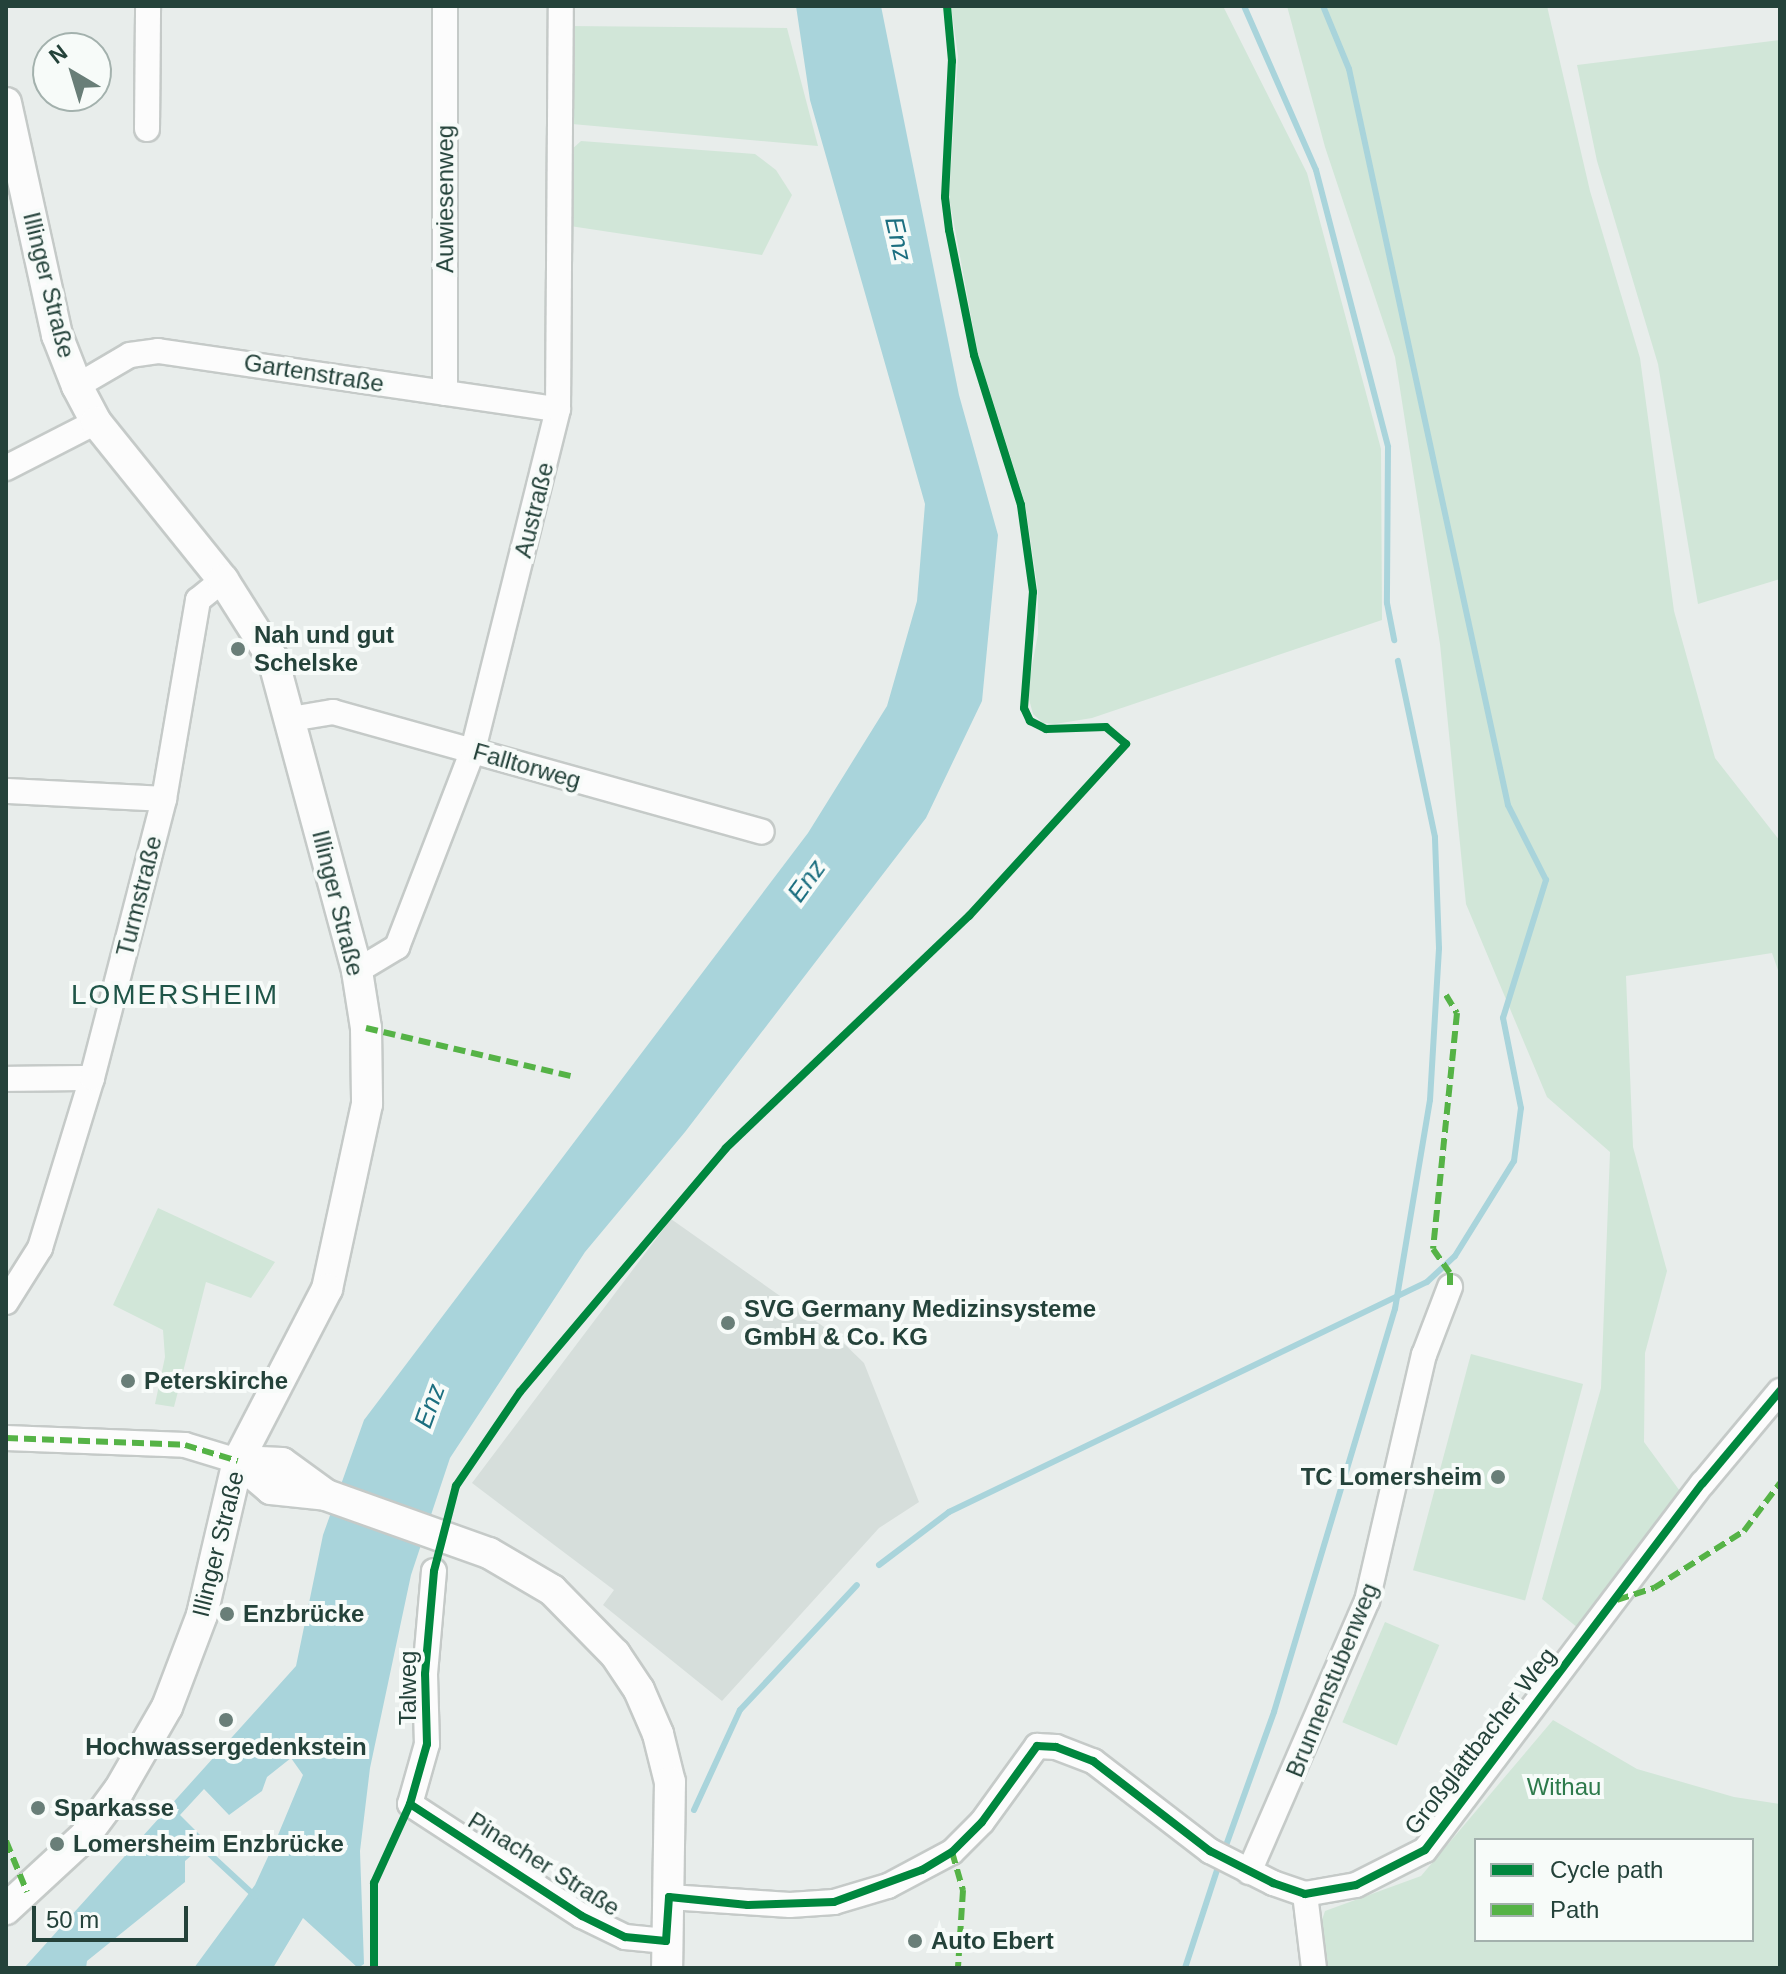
<!DOCTYPE html>
<html>
<head>
<meta charset="utf-8">
<style>
  body { margin:0 }
  #map { position:relative; width:1786px; height:1974px; overflow:hidden; background:#e8edeb; font-family:Helvetica,sans-serif }
  div>[style] { position:absolute }
  [style*='--x'] { left:calc(var(--x)*1px); top:calc(var(--y)*1px); width:calc(var(--w)*1px); rotate:calc(var(--a)*1deg) }
  .built>* { inset:0; background:#d6dedb }
  .green>* { inset:0; background:#d1e6d8; transform-origin:0 0 }
  .water>* { inset:0; background:#a9d4db }
  .stream>* { height:6px; margin:-3px; padding:0 3px; transform-origin:3px; border-radius:3px; background:#a9d4db }
  .roads { filter:drop-shadow(2px 0 #c5cac8) drop-shadow(-2px 0 #c5cac8) drop-shadow(0 2px #c5cac8) drop-shadow(0 -2px #c5cac8) }
  .minor>* { height:24px; margin:-12px; padding:0 12px; transform-origin:12px; border-radius:12px; background:#fcfcfc }
  .tertiary>* { height:30px; margin:-15px; padding:0 15px; transform-origin:15px; border-radius:15px; background:#fcfcfc }
  .quiet>* { height:6px; margin-top:-3px; transform-origin:0; background:repeating-linear-gradient(90deg,#55b346 0 12px,transparent 0 18px) }
  .cycleway>* { height:8px; margin:-4px; padding:0 4px; transform-origin:4px; border-radius:4px; background:#00873e }
  .dots>* { width:22px; height:22px; translate:-50% -50%; box-sizing:border-box; border:4px solid #f7fbf9; border-radius:50% }
  span { translate:-50% -50%; white-space:nowrap; text-align:center; line-height:1.15; -webkit-text-stroke:8px #f7fbf9; paint-order:stroke }
  .street-label { font-size:24px; color:#24423a }
  .poi-label { font-size:24px; color:#24423a; font-weight:700 }
  .left { translate:0 -50%; text-align:left }
  .right { translate:-100% -50%; text-align:right }
  .park-label { font-size:24px; color:#2d7a4b }
  .water-label { font-size:26px; color:#1c6f80; font-style:italic }
  .quarter-label { font-size:28px; color:#1f5548; letter-spacing:2px }
  .frame { position:absolute; inset:0; border:8px solid #24423a; pointer-events:none }
  .legend { position:absolute; left:1474px; top:1838px; width:280px; height:104px; box-sizing:border-box; background:#f7fbf9; border:2px solid #a3b1ad; margin:0; padding:10px 14px; list-style:none; font-size:24px; color:#24423a }
  .legend li { display:flex; align-items:center; gap:16px; height:40px }
  .legend b { width:40px; border:2px solid #a3b1ad }
  .north { position:absolute; left:32px; top:32px; width:80px; height:80px; box-sizing:border-box; background:#f7fbf9; border:2px solid #a3b1ad; border-radius:50%; rotate:322deg; font-size:22px; font-weight:700; line-height:32px; text-align:center; color:#24423a }
  .north::after { content:''; display:block; margin:auto; width:28px; height:36px; background:#697e78; clip-path:polygon(50% 0,100% 100%,50% 72%,0 100%) }
  .scale { position:absolute; left:32px; top:1906px; width:156px; height:36px; box-sizing:border-box; border:4px solid #24423a; border-top:0; padding-left:10px; font-size:24px; line-height:28px; white-space:nowrap; color:#24423a; -webkit-text-stroke:6px #f7fbf9; paint-order:stroke }
</style>
</head>
<body>
<div id="map">
  <div class="built">
    <div style="clip-path:polygon(671px 1219px,834px 1334px,864px 1363px,919px 1502px,879px 1528px,722px 1701px,603px 1605px,614px 1590px,472px 1483px)"></div>
  </div>
  <div class="green">
    <div style="clip-path:polygon(951px 6px,1223px 6px,1307px 173px,1381px 449px,1382px 620px,1092px 718px,1055px 724px,1043px 723px,1033px 714px,1027px 692px,1038px 634px,1038px 591px,1025px 503px,978px 354px,949px 197px,958px 56px)"></div>
    <div style="clip-path:polygon(1287px 6px,1547px 6px,1590px 191px,1640px 358px,1674px 611px,1715px 758px,1780px 841px,1780px 976px,1772px 953px,1626px 976px,1633px 1147px,1667px 1271px,1645px 1353px,1644px 1442px,1685px 1498px,1583px 1632px,1542px 1599px,1601px 1388px,1610px 1152px,1547px 1097px,1466px 904px,1440px 644px,1395px 357px,1325px 147px)"></div>
    <div style="clip-path:polygon(568px 26px,787px 28px,818px 146px,572px 124px)"></div>
    <div style="clip-path:polygon(1780px 40px,1780px 579px,1698px 604px,1658px 364px,1597px 161px,1577px 65px)"></div>
    <div style="clip-path:polygon(581px 141px,755px 154px,776px 170px,792px 195px,762px 255px,570px 226px,570px 151px)"></div>
    <div style="clip-path:polygon(158px 1208px,275px 1262px,251px 1298px,206px 1282px,174px 1407px,155px 1404px,165px 1357px,163px 1330px,113px 1305px)"></div>
    <div style="left:1471px;top:1354px;width:116px;height:224px;rotate:15deg"></div>
    <div style="left:1385px;top:1622px;width:59px;height:109px;rotate:23deg"></div>
    <div style="clip-path:polygon(evenodd,1553px 1720px,1637px 1769px,1734px 1797px,1780px 1804px,1780px 1968px,1306px 1968px,1325px 1911px,1421px 1876px,1553px 1720px,1476px 1840px,1752px 1840px,1752px 1940px,1476px 1940px,1476px 1840px)"></div>
  </div>
  <div class="water">
    <div style="clip-path:polygon(796px 6px,881px 6px,959px 395px,998px 535px,982px 701px,926px 818px,685px 1132px,585px 1252px,450px 1458px,411px 1575px,370px 1768px,360px 1851px,364px 1964px,358px 1968px,303px 1918px,273px 1968px,194px 1968px,255px 1885px,278px 1835px,303px 1775px,291px 1758px,267px 1777px,262px 1791px,229px 1815px,204px 1789px,180px 1815px,207px 1842px,185px 1861px,185px 1882px,87px 1961px,86px 1968px,24px 1968px,296px 1666px,323px 1535px,364px 1420px,808px 833px,887px 706px,917px 601px,925px 504px,810px 100px)"></div>
  </div>
  <div class="stream">
    <div style="--x:1244;--y:6;--w:179;--a:66.3"></div>
    <div style="--x:1316;--y:170;--w:286;--a:75.4"></div>
    <div style="--x:1388;--y:447;--w:156;--a:90.4"></div>
    <div style="--x:1387;--y:603;--w:38;--a:79"></div>
    <div style="--x:879;--y:1565;--w:88;--a:-37.1"></div>
    <div style="--x:949;--y:1512;--w:530;--a:-25.7"></div>
    <div style="--x:1427;--y:1282;--w:38;--a:-43"></div>
    <div style="--x:1455;--y:1256;--w:112;--a:-58.2"></div>
    <div style="--x:1514;--y:1161;--w:53;--a:-82.5"></div>
    <div style="--x:1521;--y:1108;--w:92;--a:-101.3"></div>
    <div style="--x:1503;--y:1018;--w:145;--a:-72.7"></div>
    <div style="--x:1546;--y:880;--w:84;--a:-116.9"></div>
    <div style="--x:1508;--y:805;--w:753;--a:-102.19"></div>
    <div style="--x:1349;--y:69;--w:68;--a:-112.4"></div>
    <div style="--x:694;--y:1810;--w:110;--a:-65.3"></div>
    <div style="--x:740;--y:1710;--w:171;--a:-46.9"></div>
    <div style="--x:194;--y:1847;--w:7;--a:-8"></div>
    <div style="--x:201;--y:1846;--w:74;--a:42.8"></div>
    <div style="--x:1224;--y:1851;--w:148;--a:-70.2"></div>
    <div style="--x:1274;--y:1712;--w:421;--a:-73.3"></div>
    <div style="--x:1395;--y:1309;--w:212;--a:-80.5"></div>
    <div style="--x:1430;--y:1100;--w:152;--a:-86.6"></div>
    <div style="--x:1439;--y:948;--w:111;--a:-92.1"></div>
    <div style="--x:1435;--y:837;--w:180;--a:-101.9"></div>
    <div style="--x:1185;--y:1968;--w:113;--a:-71.9"></div>
  </div>
  <div class="roads">
    <div class="minor">
      <div style="--x:147;--y:129;--w:123;--a:-89.5"></div>
      <div style="--x:77;--y:386;--w:61;--a:-30.3"></div>
      <div style="--x:130;--y:355;--w:28;--a:-8"></div>
      <div style="--x:158;--y:351;--w:404;--a:8.3"></div>
      <div style="--x:445;--y:393;--w:387;--a:-90"></div>
      <div style="--x:6;--y:468;--w:101;--a:-27.1"></div>
      <div style="--x:291;--y:719;--w:43;--a:-9.5"></div>
      <div style="--x:333;--y:712;--w:445;--a:15.6"></div>
      <div style="--x:6;--y:791;--w:158;--a:2.9"></div>
      <div style="--x:357;--y:971;--w:47;--a:-31"></div>
      <div style="--x:397;--y:947;--w:211;--a:-68.9"></div>
      <div style="--x:473;--y:750;--w:351;--a:-76"></div>
      <div style="--x:558;--y:409;--w:403;--a:-89.6"></div>
      <div style="--x:6;--y:1079;--w:86;--a:-0.7"></div>
      <div style="--x:6;--y:1302;--w:64;--a:-57.8"></div>
      <div style="--x:40;--y:1248;--w:178;--a:-73"></div>
      <div style="--x:92;--y:1078;--w:288;--a:-75.5"></div>
      <div style="--x:164;--y:799;--w:202;--a:-80.3"></div>
      <div style="--x:198;--y:600;--w:32;--a:-39"></div>
      <div style="--x:6;--y:1438;--w:179;--a:2.2"></div>
      <div style="--x:185;--y:1445;--w:55;--a:16.8"></div>
      <div style="--x:434;--y:1571;--w:103;--a:95"></div>
      <div style="--x:425;--y:1674;--w:70;--a:88.4"></div>
      <div style="--x:427;--y:1744;--w:62;--a:105.8"></div>
      <div style="--x:410;--y:1804;--w:205;--a:33.1"></div>
      <div style="--x:582;--y:1916;--w:48;--a:26"></div>
      <div style="--x:625;--y:1937;--w:41;--a:5.6"></div>
      <div style="--x:1249;--y:1872;--w:296;--a:-66.5"></div>
      <div style="--x:1367;--y:1601;--w:253;--a:-77"></div>
      <div style="--x:1424;--y:1355;--w:73;--a:-69.1"></div>
      <div style="--x:1305;--y:1894;--w:75;--a:83.1"></div>
      <div style="--x:669;--y:1897;--w:121;--a:3.8"></div>
      <div style="--x:790;--y:1905;--w:44;--a:-3.9"></div>
      <div style="--x:834;--y:1902;--w:56;--a:-16.5"></div>
      <div style="--x:888;--y:1886;--w:72;--a:-28"></div>
      <div style="--x:952;--y:1852;--w:42;--a:-45"></div>
      <div style="--x:982;--y:1822;--w:94;--a:-54.1"></div>
      <div style="--x:1037;--y:1746;--w:19;--a:3"></div>
      <div style="--x:1056;--y:1747;--w:40;--a:21"></div>
      <div style="--x:1093;--y:1761;--w:148;--a:37.6"></div>
      <div style="--x:1210;--y:1851;--w:71;--a:26.9"></div>
      <div style="--x:1273;--y:1883;--w:34;--a:19"></div>
      <div style="--x:1305;--y:1894;--w:52;--a:-10"></div>
      <div style="--x:1356;--y:1885;--w:77;--a:-26.9"></div>
      <div style="--x:1425;--y:1850;--w:460;--a:-52.9"></div>
      <div style="--x:1703;--y:1483;--w:120;--a:-50.1"></div>
    </div>
    <div class="tertiary">
      <div style="--x:6;--y:103;--w:238;--a:77.6"></div>
      <div style="--x:57;--y:335;--w:55;--a:68.6"></div>
      <div style="--x:77;--y:386;--w:41;--a:62.2"></div>
      <div style="--x:96;--y:422;--w:203;--a:51.2"></div>
      <div style="--x:223;--y:580;--w:93;--a:57.7"></div>
      <div style="--x:273;--y:659;--w:323;--a:74.9"></div>
      <div style="--x:357;--y:971;--w:58;--a:81"></div>
      <div style="--x:366;--y:1028;--w:76;--a:89.2"></div>
      <div style="--x:367;--y:1104;--w:189;--a:102.2"></div>
      <div style="--x:327;--y:1289;--w:194;--a:117.4"></div>
      <div style="--x:238;--y:1461;--w:158;--a:103.2"></div>
      <div style="--x:202;--y:1615;--w:98;--a:110.8"></div>
      <div style="--x:167;--y:1707;--w:96;--a:120"></div>
      <div style="--x:119;--y:1790;--w:57;--a:126.5"></div>
      <div style="--x:85;--y:1836;--w:108;--a:137.3"></div>
      <div style="--x:238;--y:1461;--w:43;--a:40.3"></div>
      <div style="--x:271;--y:1489;--w:55;--a:6.2"></div>
      <div style="--x:326;--y:1495;--w:173;--a:19.6"></div>
      <div style="--x:489;--y:1553;--w:73;--a:30.4"></div>
      <div style="--x:552;--y:1590;--w:90;--a:45.5"></div>
      <div style="--x:615;--y:1654;--w:43;--a:56.3"></div>
      <div style="--x:639;--y:1690;--w:48;--a:66.6"></div>
      <div style="--x:658;--y:1734;--w:49;--a:76"></div>
      <div style="--x:670;--y:1782;--w:186;--a:90.9"></div>
      <div style="--x:238;--y:1461;--w:44;--a:2.6"></div>
      <div style="--x:282;--y:1463;--w:54;--a:36"></div>
    </div>
  </div>
  <div class="quiet">
    <div style="--x:1446;--y:995;--w:21;--a:59"></div>
    <div style="--x:1457;--y:1013;--w:237;--a:95.8"></div>
    <div style="--x:1433;--y:1249;--w:29;--a:55"></div>
    <div style="--x:1450;--y:1273;--w:14;--a:90"></div>
    <div style="--x:366;--y:1028;--w:215;--a:13.2"></div>
    <div style="--x:6;--y:1438;--w:179;--a:2.2"></div>
    <div style="--x:185;--y:1445;--w:55;--a:16.8"></div>
    <div style="--x:1617;--y:1600;--w:39;--a:-18"></div>
    <div style="--x:1654;--y:1588;--w:107;--a:-32.3"></div>
    <div style="--x:1744;--y:1531;--w:60;--a:-53.1"></div>
    <div style="--x:6;--y:1841;--w:55;--a:67.6"></div>
    <div style="--x:952;--y:1852;--w:40;--a:74"></div>
    <div style="--x:963;--y:1890;--w:78;--a:93.7"></div>
  </div>
  <div class="cycleway">
    <div style="--x:410;--y:1804;--w:205;--a:33.1"></div>
    <div style="--x:582;--y:1916;--w:48;--a:26"></div>
    <div style="--x:625;--y:1937;--w:41;--a:5.6"></div>
    <div style="--x:666;--y:1941;--w:44;--a:-86.1"></div>
    <div style="--x:669;--y:1897;--w:79;--a:5.8"></div>
    <div style="--x:748;--y:1905;--w:86;--a:-2"></div>
    <div style="--x:834;--y:1902;--w:94;--a:-20"></div>
    <div style="--x:922;--y:1870;--w:35;--a:-31"></div>
    <div style="--x:952;--y:1852;--w:42;--a:-45"></div>
    <div style="--x:982;--y:1822;--w:94;--a:-54.1"></div>
    <div style="--x:1037;--y:1746;--w:19;--a:3"></div>
    <div style="--x:1056;--y:1747;--w:40;--a:21"></div>
    <div style="--x:1093;--y:1761;--w:148;--a:37.6"></div>
    <div style="--x:1210;--y:1851;--w:71;--a:26.9"></div>
    <div style="--x:1273;--y:1883;--w:34;--a:19"></div>
    <div style="--x:1305;--y:1894;--w:52;--a:-10"></div>
    <div style="--x:1356;--y:1885;--w:77;--a:-26.9"></div>
    <div style="--x:1425;--y:1850;--w:460;--a:-52.9"></div>
    <div style="--x:1703;--y:1483;--w:120;--a:-50.1"></div>
    <div style="--x:374;--y:1968;--w:85;--a:-90"></div>
    <div style="--x:374;--y:1883;--w:87;--a:-65.5"></div>
    <div style="--x:410;--y:1804;--w:62;--a:-74.2"></div>
    <div style="--x:427;--y:1744;--w:70;--a:-91.6"></div>
    <div style="--x:425;--y:1674;--w:103;--a:-85"></div>
    <div style="--x:434;--y:1571;--w:88;--a:-75.5"></div>
    <div style="--x:456;--y:1486;--w:114;--a:-55.8"></div>
    <div style="--x:520;--y:1392;--w:319;--a:-49.8"></div>
    <div style="--x:726;--y:1148;--w:336;--a:-43.7"></div>
    <div style="--x:969;--y:916;--w:233;--a:-47.6"></div>
    <div style="--x:1126;--y:744;--w:26;--a:-140"></div>
    <div style="--x:1106;--y:727;--w:60;--a:178.1"></div>
    <div style="--x:1046;--y:729;--w:18;--a:-153"></div>
    <div style="--x:1030;--y:721;--w:14;--a:-115"></div>
    <div style="--x:1024;--y:708;--w:116;--a:-85.6"></div>
    <div style="--x:1033;--y:592;--w:88;--a:-97.9"></div>
    <div style="--x:1021;--y:505;--w:157;--a:-107.4"></div>
    <div style="--x:974;--y:355;--w:127;--a:-101.3"></div>
    <div style="--x:949;--y:230;--w:33;--a:-97"></div>
    <div style="--x:945;--y:197;--w:136;--a:-87.1"></div>
    <div style="--x:952;--y:61;--w:55;--a:-95.2"></div>
  </div>
  <div class="dots">
    <div style="left:238px;top:649px;background:#697e78"></div>
    <div style="left:728px;top:1323px;background:#697e78"></div>
    <div style="left:128px;top:1381px;background:#697e78"></div>
    <div style="left:1498px;top:1477px;background:#697e78"></div>
    <div style="left:227px;top:1614px;background:#697e78"></div>
    <div style="left:226px;top:1720px;background:#697e78"></div>
    <div style="left:38px;top:1808px;background:#697e78"></div>
    <div style="left:57px;top:1844px;background:#697e78"></div>
    <div style="left:915px;top:1941px;background:#697e78"></div>
  </div>
  <div class="street-label">
    <span style="left:445px;top:199px;rotate:-90deg">Auwiesenweg</span>
    <span style="left:49px;top:285px;rotate:76deg">Illinger Straße</span>
    <span style="left:314px;top:373px;rotate:9deg">Gartenstraße</span>
    <span style="left:534px;top:510px;rotate:-76deg">Austraße</span>
    <span style="left:527px;top:766px;rotate:16deg">Falltorweg</span>
    <span style="left:139px;top:896px;rotate:-76deg">Turmstraße</span>
    <span style="left:338px;top:903px;rotate:76deg">Illinger Straße</span>
    <span style="left:218px;top:1544px;rotate:-76deg">Illinger Straße</span>
    <span style="left:1332px;top:1680px;rotate:-68deg">Brunnenstubenweg</span>
    <span style="left:408px;top:1688px;rotate:-90deg">Talweg</span>
    <span style="left:1480px;top:1741px;rotate:-52deg">Großglattbacher Weg</span>
    <span style="left:544px;top:1864px;rotate:32deg">Pinacher Straße</span>
  </div>
  <div class="poi-label">
    <span class="left" style="left:254px;top:649px">Nah und gut<br>Schelske</span>
    <span class="left" style="left:744px;top:1323px">SVG Germany Medizinsysteme<br>GmbH &amp; Co. KG</span>
    <span class="left" style="left:144px;top:1381px">Peterskirche</span>
    <span class="right" style="left:1482px;top:1477px">TC Lomersheim</span>
    <span class="left" style="left:243px;top:1614px">Enzbrücke</span>
    <span style="left:226px;top:1747px">Hochwassergedenkstein</span>
    <span class="left" style="left:54px;top:1808px">Sparkasse</span>
    <span class="left" style="left:73px;top:1844px">Lomersheim Enzbrücke</span>
    <span class="left" style="left:931px;top:1941px">Auto Ebert</span>
  </div>
  <div class="park-label">
    <span style="left:1564px;top:1787px">Withau</span>
  </div>
  <div class="water-label">
    <span style="left:898px;top:239px;rotate:77deg">Enz</span>
    <span style="left:807px;top:881px;rotate:-54deg">Enz</span>
    <span style="left:430px;top:1406px;rotate:-70deg">Enz</span>
  </div>
  <div class="quarter-label">
    <span style="left:175px;top:995px">LOMERSHEIM</span>
  </div>
  <div class="frame"></div>
  <ul class="legend">
  <li><b style="height:10px;background:#00873e"></b>Cycle path</li>
  <li><b style="height:10px;background:#55b346"></b>Path</li>
  </ul>
  <div class="north">N</div>
  <div class="scale">50 m</div>
</div>
</body>
</html>
